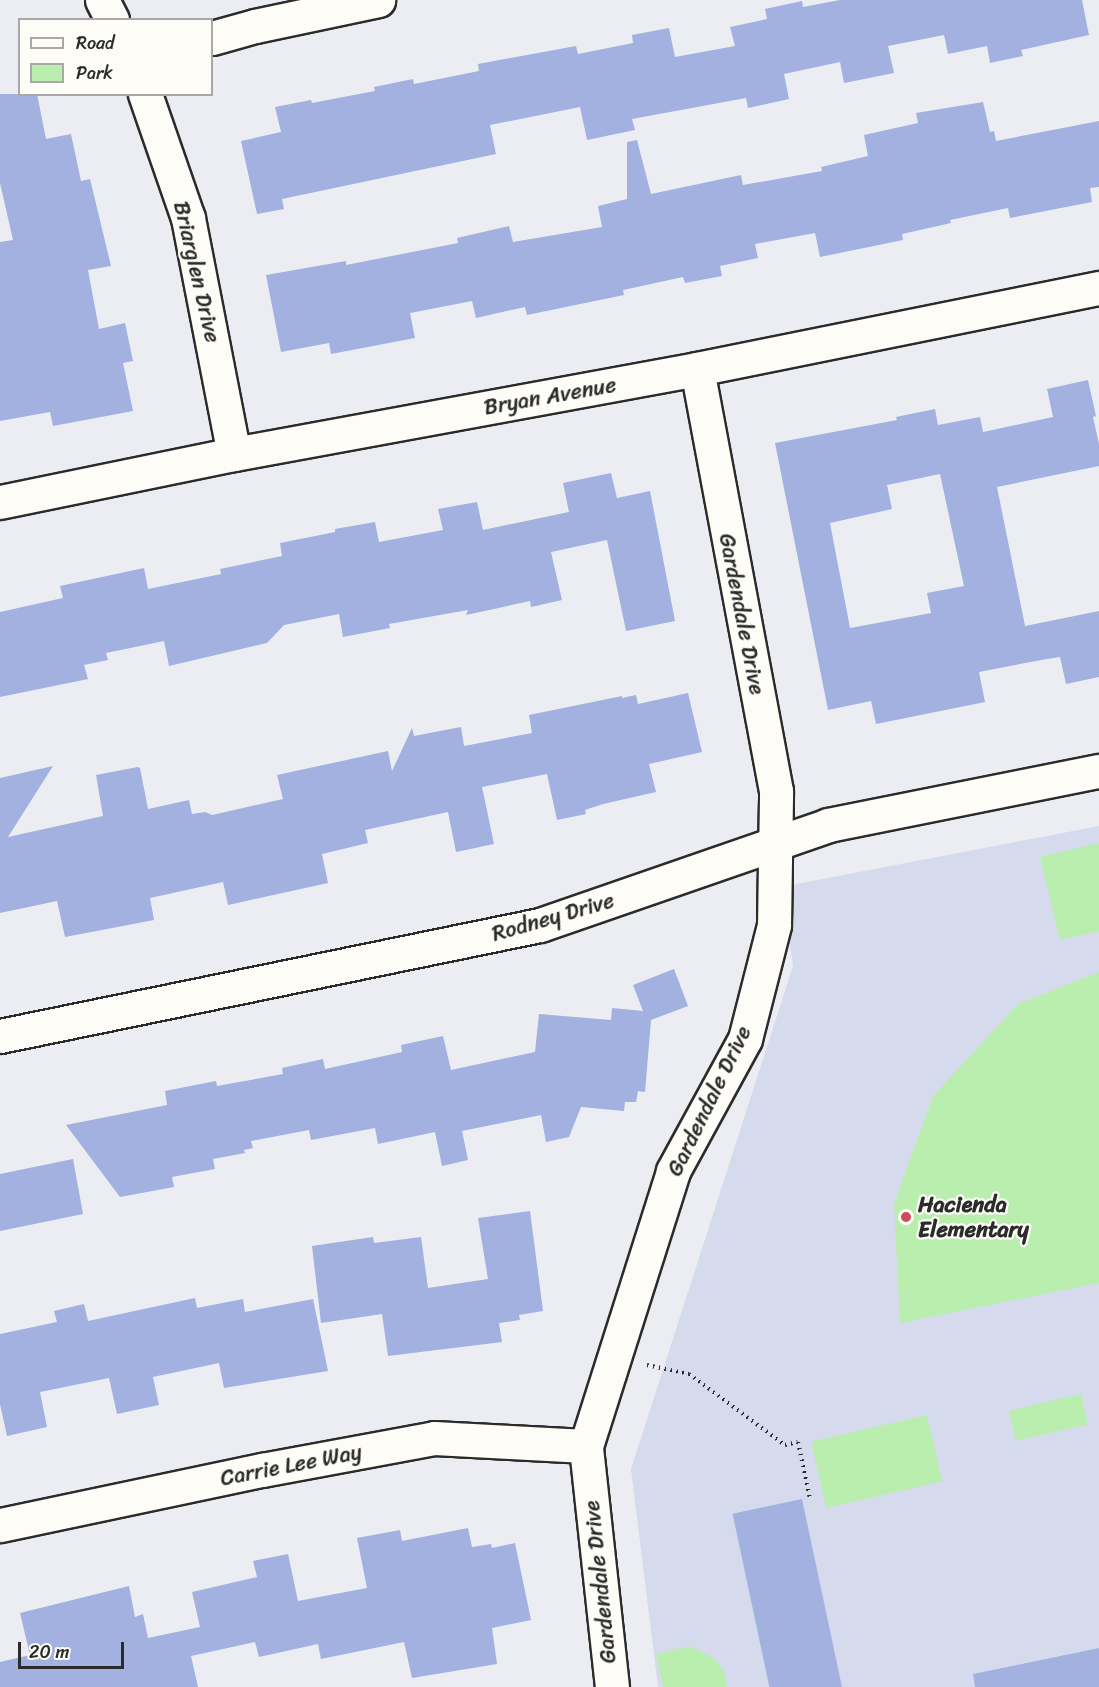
<!DOCTYPE html>
<html>
<head>
<meta charset="utf-8">
<style>
  body { margin:0 }
  #map { position:relative; width:1099px; height:1687px; overflow:hidden; background:#ebedf2; font-family:Sriracha,sans-serif }
  div>[style] { position:absolute }
  [style*='--x'] { left:calc(var(--x)*1px); top:calc(var(--y)*1px); width:calc(var(--w)*1px); rotate:calc(var(--a)*1deg) }
  .built>* { inset:0; background:#d5dbed }
  .green>* { inset:0; background:#baeeaf; transform-origin:0 0 }
  .building>* { inset:0; background:#a2b1e0; transform-origin:0 0 }
  .path>* { height:4px; margin-top:-2px; transform-origin:0; background:repeating-linear-gradient(90deg,#2b2b2b 0 1.5px,transparent 0 6px) }
  .roads { filter:drop-shadow(2px 0 #2b2b2b) drop-shadow(-2px 0 #2b2b2b) drop-shadow(0 2px #2b2b2b) drop-shadow(0 -2px #2b2b2b) }
  .minor>* { height:33px; margin:-16.5px; padding:0 16.5px; transform-origin:16.5px; border-radius:16.5px; background:#fdfcf7 }
  .dots>* { width:16px; height:16px; translate:-50% -50%; box-sizing:border-box; border:3px solid #fdfcf7; border-radius:50% }
  span { translate:-50% -50%; white-space:nowrap; text-align:center; line-height:1.15; -webkit-text-stroke:4.5px #fdfcf7; paint-order:stroke }
  .street-label { font-size:22px; color:#2b2b2b }
  .poi-label { font-size:22px; color:#2b2b2b; font-weight:700 }
  .left { translate:0 -50%; text-align:left }
  .legend { position:absolute; left:18px; top:18px; width:195px; height:78px; box-sizing:border-box; background:#fdfcf7; border:2px solid #a9a8a5; margin:0; padding:8px 10px; list-style:none; font-size:18px; color:#2b2b2b }
  .legend li { display:flex; align-items:center; gap:12px; height:30px }
  .legend b { width:30px; border:2px solid #a9a8a5 }
  .scale { position:absolute; left:18px; top:1642px; width:106px; height:27px; box-sizing:border-box; border:3px solid #2b2b2b; border-top:0; padding-left:8px; font-size:18px; line-height:21px; white-space:nowrap; color:#2b2b2b; -webkit-text-stroke:4px #fdfcf7; paint-order:stroke }
</style>
</head>
<body>
<div id="map">
  <div class="built">
    <div style="clip-path:polygon(1099px 826px,1099px 1687px,658px 1687px,631px 1469px,793px 966px,781px 887px)"></div>
  </div>
  <div class="green">
    <div style="clip-path:polygon(1099px 843px,1099px 931px,1060px 940px,1040px 857px)"></div>
    <div style="clip-path:polygon(1099px 972px,1099px 1283px,900px 1323px,894px 1204px,933px 1096px,1018px 1004px)"></div>
    <div style="left:1081px;top:1394px;width:31px;height:74px;rotate:77deg"></div>
    <div style="left:927px;top:1415px;width:68px;height:119px;rotate:77deg"></div>
    <div style="clip-path:polygon(689px 1646px,714px 1658px,724px 1671px,727px 1687px,663px 1687px,656px 1654px)"></div>
  </div>
  <div class="building">
    <div style="clip-path:polygon(840px 0,1082px 0,1089px 35px,1021px 50px,1023px 56px,990px 63px,987px 46px,948px 54px,944px 35px,888px 46px,894px 73px,844px 83px,840px 62px,784px 74px,789px 99px,748px 108px,746px 98px,632px 119px,635px 130px,587px 140px,580px 107px,490px 125px,496px 154px,282px 199px,284px 209px,257px 214px,241px 141px,281px 132px,275px 107px,311px 100px,312px 103px,375px 91px,374px 87px,413px 79px,414px 84px,479px 71px,478px 64px,576px 46px,578px 54px,633px 43px,632px 35px,669px 28px,675px 57px,735px 46px,730px 27px,767px 19px,765px 9px,802px 1px,803px 7px)"></div>
    <div style="clip-path:polygon(0 94px,37px 94px,46px 139px,71px 134px,81px 181px,90px 179px,111px 266px,88px 270px,99px 329px,125px 323px,133px 361px,123px 363px,133px 411px,53px 426px,50px 412px,0 421px,0 242px,13px 240px,0 183px)"></div>
    <div style="clip-path:polygon(983px 102px,990px 132px,994px 131px,996px 141px,1099px 121px,1099px 187px,1090px 188px,1092px 202px,1010px 218px,1008px 208px,950px 220px,951px 223px,902px 234px,903px 240px,820px 257px,815px 233px,755px 244px,758px 258px,720px 266px,722px 276px,685px 283px,683px 277px,623px 290px,624px 295px,527px 315px,525px 307px,476px 318px,472px 301px,410px 313px,415px 338px,331px 354px,329px 343px,281px 352px,266px 275px,346px 261px,346px 265px,458px 243px,457px 238px,509px 226px,513px 242px,602px 227px,598px 206px,627px 199px,627px 142px,637px 140px,651px 194px,741px 175px,743px 185px,822px 171px,821px 167px,868px 156px,864px 135px,918px 123px,916px 113px)"></div>
    <div style="clip-path:polygon(evenodd,1088px 380px,1096px 416px,1093px 417px,1099px 444px,1099px 466px,997px 487px,1025px 626px,1099px 611px,1099px 677px,1066px 684px,1060px 657px,1041px 660px,979px 672px,985px 702px,876px 724px,871px 701px,828px 710px,775px 443px,897px 420px,896px 417px,935px 409px,938px 425px,980px 417px,983px 432px,1053px 417px,1047px 389px,1088px 380px,940px 474px,964px 586px,927px 593px,931px 613px,850px 628px,830px 523px,892px 509px,887px 485px,940px 474px)"></div>
    <div style="clip-path:polygon(611px 473px,617px 498px,650px 491px,675px 621px,626px 631px,607px 540px,551px 552px,562px 600px,531px 607px,530px 601px,466px 615px,468px 610px,389px 624px,390px 628px,343px 637px,339px 614px,284px 625px,267px 643px,169px 666px,164px 641px,106px 653px,108px 660px,84px 665px,88px 679px,0 697px,0 612px,63px 598px,60px 586px,144px 568px,148px 589px,221px 574px,220px 569px,282px 556px,280px 543px,335px 532px,335px 529px,375px 522px,379px 542px,443px 530px,438px 509px,477px 502px,483px 530px,569px 512px,563px 483px)"></div>
    <div style="clip-path:polygon(688px 693px,702px 752px,649px 764px,656px 792px,603px 804px,585px 810px,586px 814px,557px 820px,547px 774px,482px 787px,494px 844px,456px 852px,448px 812px,365px 830px,368px 843px,322px 854px,328px 883px,228px 905px,223px 882px,150px 898px,154px 920px,65px 937px,57px 901px,0 913px,0 778px,53px 766px,8px 837px,103px 816px,96px 775px,138px 767px,140px 768px,148px 809px,189px 800px,192px 814px,205px 812px,212px 815px,283px 799px,277px 775px,388px 751px,392px 771px,412px 728px,414px 736px,461px 727px,464px 746px,532px 733px,529px 715px,622px 696px,622px 698px,636px 695px,638px 704px)"></div>
    <div style="clip-path:polygon(674px 969px,688px 1006px,651px 1020px,645px 1092px,638px 1091px,636px 1102px,625px 1102px,624px 1111px,581px 1107px,569px 1137px,546px 1142px,541px 1115px,462px 1131px,468px 1160px,442px 1166px,435px 1132px,378px 1144px,375px 1128px,311px 1140px,309px 1130px,251px 1141px,253px 1148px,244px 1150px,245px 1153px,213px 1159px,215px 1169px,172px 1177px,174px 1187px,120px 1197px,66px 1125px,167px 1105px,165px 1091px,216px 1081px,217px 1086px,283px 1074px,282px 1068px,323px 1059px,325px 1069px,402px 1052px,401px 1045px,443px 1036px,451px 1070px,535px 1052px,539px 1014px,611px 1020px,612px 1008px,643px 1011px,633px 985px)"></div>
    <div style="clip-path:polygon(73px 1159px,83px 1214px,0 1231px,0 1174px)"></div>
    <div style="clip-path:polygon(530px 1211px,543px 1311px,519px 1315px,520px 1320px,499px 1323px,502px 1342px,388px 1356px,382px 1314px,321px 1323px,312px 1246px,373px 1237px,374px 1243px,421px 1237px,428px 1288px,488px 1279px,478px 1218px)"></div>
    <div style="clip-path:polygon(195px 1298px,197px 1308px,243px 1299px,245px 1312px,313px 1299px,328px 1371px,224px 1388px,219px 1363px,153px 1377px,159px 1405px,117px 1414px,109px 1378px,40px 1392px,47px 1427px,7px 1436px,0 1404px,0 1334px,57px 1322px,54px 1311px,84px 1304px,88px 1321px)"></div>
    <div style="left:802px;top:1499px;width:192px;height:71px;rotate:78deg"></div>
    <div style="clip-path:polygon(468px 1528px,472px 1547px,491px 1544px,492px 1548px,515px 1543px,531px 1620px,492px 1628px,497px 1664px,412px 1678px,404px 1642px,321px 1659px,318px 1644px,259px 1657px,255px 1642px,191px 1656px,198px 1687px,0 1687px,0 1662px,30px 1655px,20px 1613px,129px 1586px,135px 1617px,143px 1614px,148px 1638px,200px 1627px,192px 1592px,257px 1577px,253px 1561px,288px 1554px,298px 1601px,367px 1588px,357px 1538px,400px 1530px,402px 1541px)"></div>
    <div style="clip-path:polygon(1099px 1648px,1099px 1687px,975px 1687px,973px 1674px)"></div>
  </div>
  <div class="path">
    <div style="--x:647;--y:1365;--w:43;--a:12.1"></div>
    <div style="--x:689;--y:1374;--w:119;--a:36.5"></div>
    <div style="--x:785;--y:1445;--w:13;--a:-13"></div>
    <div style="--x:798;--y:1442;--w:58;--a:78.1"></div>
  </div>
  <div class="roads">
    <div class="minor">
      <div style="--x:102;--y:0;--w:22;--a:63"></div>
      <div style="--x:212;--y:38;--w:45;--a:-15.6"></div>
      <div style="--x:255;--y:26;--w:126;--a:-11.9"></div>
      <div style="--x:145;--y:94;--w:131;--a:70.9"></div>
      <div style="--x:188;--y:218;--w:240;--a:79"></div>
      <div style="--x:0;--y:502;--w:239;--a:-11.6"></div>
      <div style="--x:234;--y:454;--w:471;--a:-10.4"></div>
      <div style="--x:697;--y:369;--w:410;--a:-11.4"></div>
      <div style="--x:0;--y:1036;--w:551;--a:-11.62"></div>
      <div style="--x:540;--y:925;--w:305;--a:-19.1"></div>
      <div style="--x:828;--y:825;--w:276;--a:-11.3"></div>
      <div style="--x:0;--y:1525;--w:268;--a:-11.9"></div>
      <div style="--x:262;--y:1470;--w:175;--a:-10.5"></div>
      <div style="--x:434;--y:1438;--w:152;--a:3"></div>
      <div style="--x:612;--y:1687;--w:242;--a:-96.2"></div>
      <div style="--x:586;--y:1446;--w:288;--a:-72.4"></div>
      <div style="--x:673;--y:1171;--w:150;--a:-61.4"></div>
      <div style="--x:745;--y:1039;--w:118;--a:-75.7"></div>
      <div style="--x:774;--y:925;--w:134;--a:-89.1"></div>
      <div style="--x:776;--y:791;--w:429;--a:-100.6"></div>
    </div>
  </div>
  <div class="dots">
    <div style="left:906px;top:1217px;background:#d1495b"></div>
  </div>
  <div class="street-label">
    <span style="left:197px;top:272px;rotate:77deg">Briarglen Drive</span>
    <span style="left:550px;top:396px;rotate:-10deg">Bryan Avenue</span>
    <span style="left:742px;top:614px;rotate:79deg">Gardendale Drive</span>
    <span style="left:553px;top:917px;rotate:-16deg">Rodney Drive</span>
    <span style="left:709px;top:1101px;rotate:-64deg">Gardendale Drive</span>
    <span style="left:291px;top:1465px;rotate:-11deg">Carrie Lee Way</span>
    <span style="left:600px;top:1582px;rotate:-96deg">Gardendale Drive</span>
  </div>
  <div class="poi-label">
    <span class="left" style="left:918px;top:1217px">Hacienda<br>Elementary</span>
  </div>
  <ul class="legend">
  <li><b style="height:8px;background:#fdfcf7"></b>Road</li>
  <li><b style="height:16px;background:#baeeaf"></b>Park</li>
  </ul>
  <div class="scale">20 m</div>
</div>
</body>
</html>
